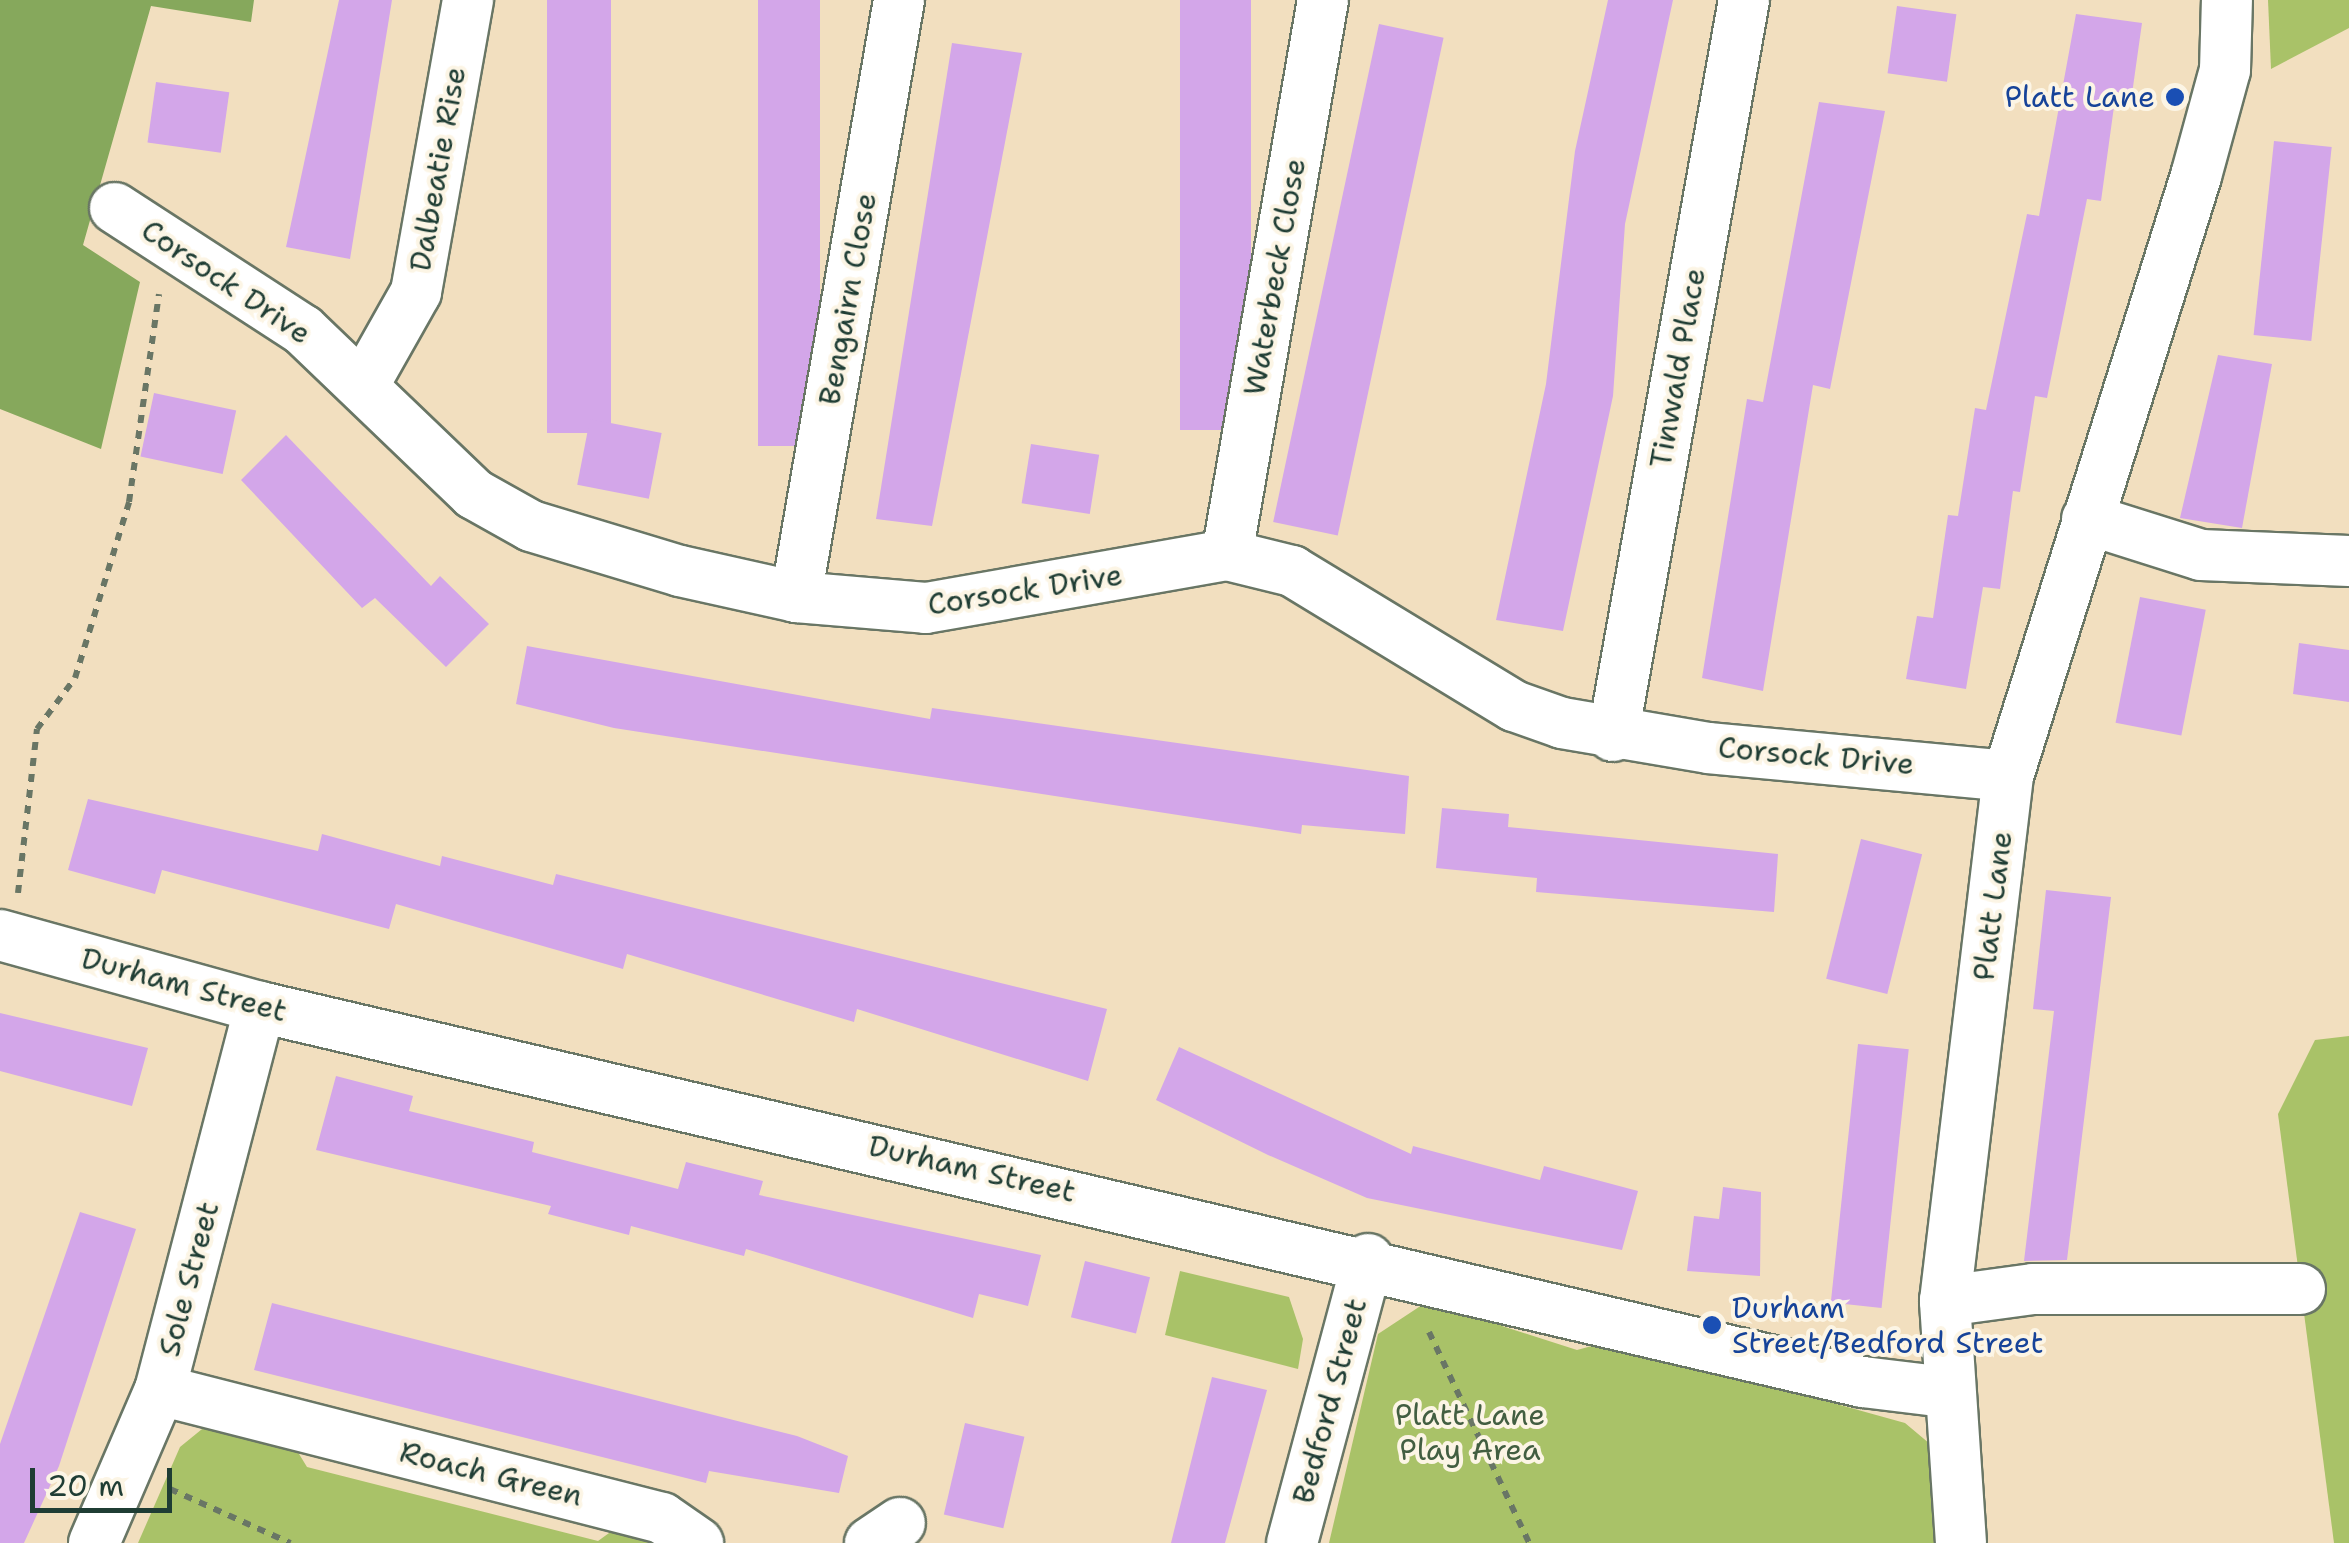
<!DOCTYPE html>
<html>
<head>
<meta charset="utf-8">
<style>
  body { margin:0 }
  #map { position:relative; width:2349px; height:1543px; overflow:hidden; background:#f2dfbf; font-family:"Shantell Sans",sans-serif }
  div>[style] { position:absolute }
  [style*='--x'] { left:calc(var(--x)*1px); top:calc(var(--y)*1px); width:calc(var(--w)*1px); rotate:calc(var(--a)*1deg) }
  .green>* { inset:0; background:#a9c268 }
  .forest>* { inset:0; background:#86a85c }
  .building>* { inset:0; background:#d3a6e9; transform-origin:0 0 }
  .path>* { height:6px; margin-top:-3px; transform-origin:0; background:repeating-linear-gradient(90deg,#697665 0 8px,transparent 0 16px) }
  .roads { filter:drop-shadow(2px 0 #697665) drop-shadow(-2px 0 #697665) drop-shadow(0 2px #697665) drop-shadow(0 -2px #697665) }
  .minor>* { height:50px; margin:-25px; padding:0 25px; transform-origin:25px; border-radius:25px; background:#fff }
  .dots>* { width:28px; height:28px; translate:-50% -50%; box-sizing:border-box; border:5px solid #fcf5e5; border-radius:50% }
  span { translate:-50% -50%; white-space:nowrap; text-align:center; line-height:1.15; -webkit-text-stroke:8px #fcf5e5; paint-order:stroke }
  .transit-label { font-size:30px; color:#164399 }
  .right { translate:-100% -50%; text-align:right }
  .left { translate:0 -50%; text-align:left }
  .street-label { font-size:30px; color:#1f3d34 }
  .park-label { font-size:30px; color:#425e41 }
  .scale { position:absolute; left:30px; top:1468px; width:142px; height:45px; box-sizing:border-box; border:5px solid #1f3d34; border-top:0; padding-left:12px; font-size:30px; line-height:35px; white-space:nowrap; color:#1f3d34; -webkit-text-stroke:8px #fcf5e5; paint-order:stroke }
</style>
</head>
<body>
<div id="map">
  <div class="green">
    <div style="clip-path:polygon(2268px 0,2349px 0,2349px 28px,2271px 69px)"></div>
    <div style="clip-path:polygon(2349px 1036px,2349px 1543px,2334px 1543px,2278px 1114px,2315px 1040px)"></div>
    <div style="clip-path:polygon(1180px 1271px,1289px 1297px,1303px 1339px,1298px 1369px,1165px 1335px)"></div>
    <div style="clip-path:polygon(1472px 1299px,1502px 1326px,1577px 1350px,1610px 1341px,1905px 1423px,1936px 1449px,1948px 1543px,1329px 1543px,1378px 1334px,1422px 1305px)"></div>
    <div style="clip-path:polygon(207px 1425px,296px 1449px,307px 1467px,598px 1541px,616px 1528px,663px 1543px,138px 1543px,180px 1447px)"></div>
  </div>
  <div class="forest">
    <div style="clip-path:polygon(0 0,254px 0,251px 22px,151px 6px,83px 245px,140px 282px,101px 449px,0 409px)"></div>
  </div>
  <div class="building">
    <div style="clip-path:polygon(339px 0,392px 0,350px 259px,286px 247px)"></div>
    <div style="left:547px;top:0;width:64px;height:433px"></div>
    <div style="left:758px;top:0;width:62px;height:446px"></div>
    <div style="left:1180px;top:0;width:71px;height:430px"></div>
    <div style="clip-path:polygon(1608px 0,1673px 0,1625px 224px,1613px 396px,1563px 631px,1496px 620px,1546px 384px,1575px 151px)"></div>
    <div style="left:1897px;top:6px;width:60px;height:68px;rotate:8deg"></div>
    <div style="clip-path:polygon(2076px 14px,2142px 23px,2132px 94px,2116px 92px,2101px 201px,2087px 199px,2047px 398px,2035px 396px,2020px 492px,2013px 491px,2000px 589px,1983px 587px,1966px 689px,1906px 679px,1917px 616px,1933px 618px,1948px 515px,1958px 516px,1975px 408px,1986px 410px,2027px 214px,2039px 216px)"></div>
    <div style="left:1379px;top:24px;width:66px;height:509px;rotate:12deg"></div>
    <div style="clip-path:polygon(952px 43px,1022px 53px,932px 526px,876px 519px)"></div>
    <div style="left:156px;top:82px;width:74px;height:61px;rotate:8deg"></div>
    <div style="clip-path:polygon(1819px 102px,1885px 111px,1830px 389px,1813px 385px,1763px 691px,1702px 678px,1747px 399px,1763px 402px)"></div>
    <div style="left:2274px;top:141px;width:58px;height:195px;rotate:6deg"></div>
    <div style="clip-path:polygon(2218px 355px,2272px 364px,2242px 528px,2180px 518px)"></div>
    <div style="left:154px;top:393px;width:84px;height:65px;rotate:12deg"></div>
    <div style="left:590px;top:419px;width:73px;height:67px;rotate:11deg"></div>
    <div style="clip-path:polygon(286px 435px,431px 586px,440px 576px,489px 624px,446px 667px,375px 598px,362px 608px,241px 480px)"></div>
    <div style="left:1031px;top:444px;width:69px;height:60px;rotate:9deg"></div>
    <div style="left:2140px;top:597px;width:67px;height:128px;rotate:11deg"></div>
    <div style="clip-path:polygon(2299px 643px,2349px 650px,2349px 702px,2293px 694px)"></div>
    <div style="clip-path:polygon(527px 646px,930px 719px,932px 708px,1409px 776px,1405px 834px,1302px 825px,1301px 834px,614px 728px,516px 704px)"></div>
    <div style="clip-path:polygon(88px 799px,318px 851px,322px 834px,440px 866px,442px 856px,553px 885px,556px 874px,1107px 1009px,1088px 1081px,857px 1009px,854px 1022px,627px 954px,623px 969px,396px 904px,389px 929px,162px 870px,155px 894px,68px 870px)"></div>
    <div style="clip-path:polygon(1442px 808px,1509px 814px,1508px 827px,1778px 854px,1774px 912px,1536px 892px,1537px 878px,1436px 868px)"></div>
    <div style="left:1861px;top:839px;width:63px;height:144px;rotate:14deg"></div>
    <div style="clip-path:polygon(2046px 890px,2111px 897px,2067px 1260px,2024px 1261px,2054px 1011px,2033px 1009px)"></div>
    <div style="clip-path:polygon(0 1013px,148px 1048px,132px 1106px,0 1071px)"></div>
    <div style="left:1858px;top:1044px;width:51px;height:260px;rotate:6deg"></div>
    <div style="clip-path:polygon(1179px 1047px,1411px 1154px,1413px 1146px,1540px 1180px,1544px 1166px,1638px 1191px,1622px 1250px,1367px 1198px,1268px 1155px,1156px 1100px)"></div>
    <div style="clip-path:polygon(336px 1076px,413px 1096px,409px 1111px,534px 1142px,532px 1152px,678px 1189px,686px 1162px,763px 1181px,759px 1195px,1041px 1255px,1028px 1306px,979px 1294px,973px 1318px,746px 1249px,744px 1256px,631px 1226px,629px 1235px,548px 1214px,551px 1206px,316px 1150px)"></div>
    <div style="clip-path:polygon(1723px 1187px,1761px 1192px,1760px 1276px,1687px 1271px,1694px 1216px,1719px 1219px)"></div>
    <div style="clip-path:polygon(80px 1212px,136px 1229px,59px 1466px,24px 1543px,0 1543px,0 1444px)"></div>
    <div style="left:1085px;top:1261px;width:67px;height:58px;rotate:14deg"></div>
    <div style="clip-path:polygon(272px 1303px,797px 1436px,848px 1456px,839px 1493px,709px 1471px,706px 1483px,254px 1370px)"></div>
    <div style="clip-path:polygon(1212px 1377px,1267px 1390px,1225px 1543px,1171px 1543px)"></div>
    <div style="left:965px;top:1423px;width:61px;height:94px;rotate:13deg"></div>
  </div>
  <div class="path">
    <div style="--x:18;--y:893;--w:165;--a:-83.4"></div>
    <div style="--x:37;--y:729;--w:64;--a:-53.3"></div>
    <div style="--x:75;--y:678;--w:184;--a:-72.9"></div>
    <div style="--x:129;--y:502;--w:210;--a:-81.8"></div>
    <div style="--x:1429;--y:1332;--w:233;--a:64.6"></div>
    <div style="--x:170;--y:1489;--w:132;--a:24.2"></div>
  </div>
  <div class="roads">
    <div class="minor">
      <div style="--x:115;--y:208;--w:224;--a:33"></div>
      <div style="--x:303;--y:330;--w:237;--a:43.8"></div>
      <div style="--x:474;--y:494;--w:65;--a:29.3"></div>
      <div style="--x:531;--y:526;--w:156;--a:16.8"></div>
      <div style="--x:680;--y:571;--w:119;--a:12.6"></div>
      <div style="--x:796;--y:597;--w:130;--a:4.8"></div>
      <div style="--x:926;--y:608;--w:306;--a:-10"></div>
      <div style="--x:1227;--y:555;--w:67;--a:13.8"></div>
      <div style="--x:1292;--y:571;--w:260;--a:31.3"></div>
      <div style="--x:1514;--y:706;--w:51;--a:19.5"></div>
      <div style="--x:1562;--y:723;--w:148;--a:9.7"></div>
      <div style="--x:1708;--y:748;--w:301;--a:5.3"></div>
      <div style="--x:363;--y:386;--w:108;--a:-60.6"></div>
      <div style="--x:416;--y:292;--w:297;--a:-79.9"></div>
      <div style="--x:2087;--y:519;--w:120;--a:17.5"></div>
      <div style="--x:2201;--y:555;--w:148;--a:2.3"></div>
      <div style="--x:1227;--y:555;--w:563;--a:-80.19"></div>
      <div style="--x:796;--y:597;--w:606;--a:-80.21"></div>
      <div style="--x:1613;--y:736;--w:748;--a:-79.91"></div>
      <div style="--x:0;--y:935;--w:270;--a:15.5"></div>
      <div style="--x:260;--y:1007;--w:1646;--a:13.17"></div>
      <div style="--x:1863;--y:1382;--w:84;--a:6.9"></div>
      <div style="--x:1945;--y:1301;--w:89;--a:-7.8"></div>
      <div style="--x:2033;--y:1289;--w:267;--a:0"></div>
      <div style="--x:160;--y:1390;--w:518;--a:14.3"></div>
      <div style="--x:662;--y:1518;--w:44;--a:34.8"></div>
      <div style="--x:94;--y:1543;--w:167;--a:-66.7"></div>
      <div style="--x:160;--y:1390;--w:396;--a:-75.4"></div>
      <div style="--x:870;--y:1543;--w:36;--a:-34"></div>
      <div style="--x:1292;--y:1543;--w:294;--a:-75"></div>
      <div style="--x:1961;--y:1543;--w:243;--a:-93.8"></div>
      <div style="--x:1945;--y:1301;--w:529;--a:-83.16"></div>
      <div style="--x:2008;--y:776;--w:629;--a:-72.6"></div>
      <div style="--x:2196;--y:176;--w:110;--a:-74.7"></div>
      <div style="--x:2225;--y:70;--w:70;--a:-88.4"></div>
    </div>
  </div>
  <div class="dots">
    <div style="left:2175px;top:97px;background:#1a4fb4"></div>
    <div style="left:1712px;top:1325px;background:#1a4fb4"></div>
  </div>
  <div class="transit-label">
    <span class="right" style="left:2155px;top:97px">Platt Lane</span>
    <span class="left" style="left:1732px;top:1325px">Durham<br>Street/Bedford Street</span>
  </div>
  <div class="street-label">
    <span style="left:438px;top:169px;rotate:-80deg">Dalbeatie Rise</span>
    <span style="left:1275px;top:277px;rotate:-80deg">Waterbeck Close</span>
    <span style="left:226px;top:282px;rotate:34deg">Corsock Drive</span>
    <span style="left:848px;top:299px;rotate:-80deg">Bengairn Close</span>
    <span style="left:1678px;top:368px;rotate:-80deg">Tinwald Place</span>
    <span style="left:1025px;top:590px;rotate:-9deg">Corsock Drive</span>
    <span style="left:1816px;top:756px;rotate:5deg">Corsock Drive</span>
    <span style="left:1993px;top:906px;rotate:-83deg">Platt Lane</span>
    <span style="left:184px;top:985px;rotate:15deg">Durham Street</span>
    <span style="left:972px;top:1169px;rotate:13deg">Durham Street</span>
    <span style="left:189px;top:1279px;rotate:-75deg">Sole Street</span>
    <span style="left:1330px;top:1401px;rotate:-75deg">Bedford Street</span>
    <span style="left:491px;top:1474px;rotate:14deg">Roach Green</span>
  </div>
  <div class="park-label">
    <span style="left:1470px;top:1432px">Platt Lane<br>Play Area</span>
  </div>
  <div class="scale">20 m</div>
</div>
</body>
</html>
